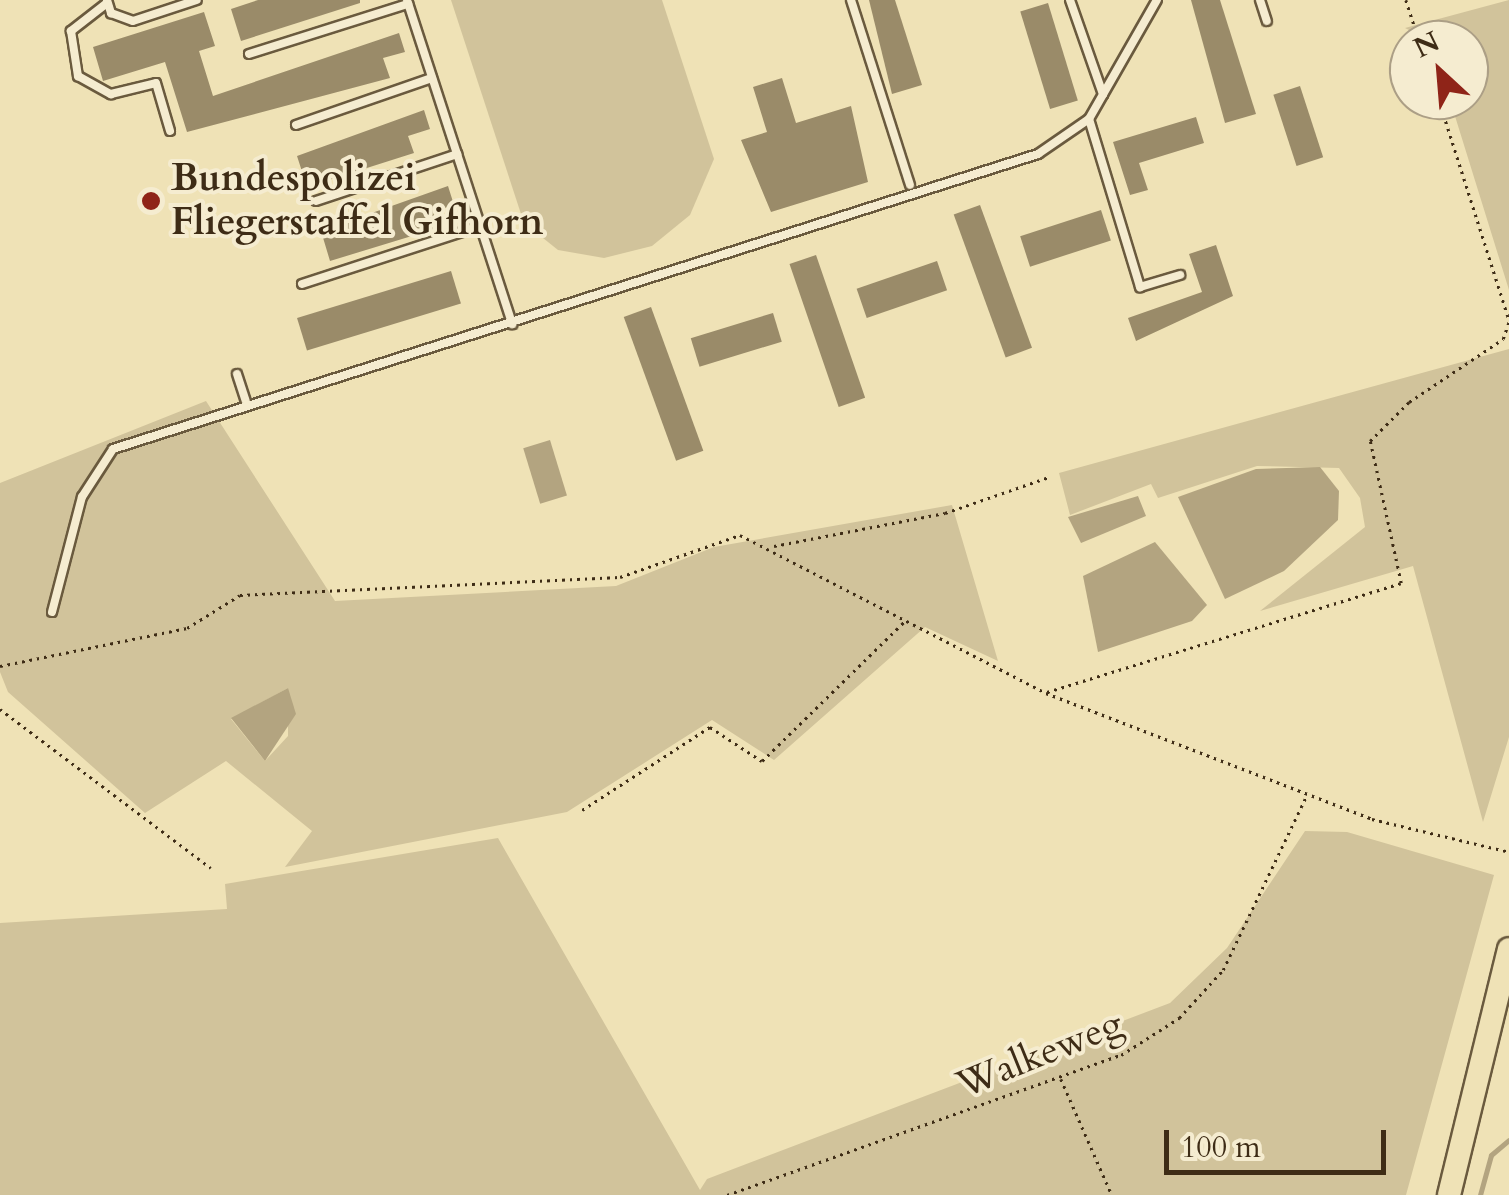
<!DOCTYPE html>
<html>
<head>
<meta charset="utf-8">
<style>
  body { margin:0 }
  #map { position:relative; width:1509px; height:1195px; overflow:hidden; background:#efe2b6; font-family:Cardo,serif }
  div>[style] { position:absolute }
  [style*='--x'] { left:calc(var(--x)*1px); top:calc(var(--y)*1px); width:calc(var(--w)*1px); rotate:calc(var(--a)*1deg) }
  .green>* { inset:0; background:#d1c39b }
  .water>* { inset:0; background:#b3a480; transform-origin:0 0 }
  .stream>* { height:5px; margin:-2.5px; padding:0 2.5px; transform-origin:2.5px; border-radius:2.5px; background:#b3a480 }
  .building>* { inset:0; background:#9a8b69; transform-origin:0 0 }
  .path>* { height:2.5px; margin-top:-1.25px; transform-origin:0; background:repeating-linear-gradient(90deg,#3e2c16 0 2.5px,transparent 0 7.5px) }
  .roads { filter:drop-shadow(2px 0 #6a5a3e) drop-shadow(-2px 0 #6a5a3e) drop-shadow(0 2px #6a5a3e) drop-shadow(0 -2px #6a5a3e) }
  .service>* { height:8px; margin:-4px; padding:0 4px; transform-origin:4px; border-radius:4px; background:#f5ecd0 }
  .primary>* { height:22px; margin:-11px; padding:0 11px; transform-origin:11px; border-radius:11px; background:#efe2b6 }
  .dots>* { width:28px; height:28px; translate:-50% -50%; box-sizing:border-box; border:5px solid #f5ecd0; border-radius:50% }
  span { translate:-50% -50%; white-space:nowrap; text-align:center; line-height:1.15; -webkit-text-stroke:8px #f5ecd0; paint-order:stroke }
  .poi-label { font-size:38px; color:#3e2c16; font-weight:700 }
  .left { translate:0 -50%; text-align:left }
  .street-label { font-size:38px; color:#3e2c16 }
  .north { position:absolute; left:1389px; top:20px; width:100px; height:100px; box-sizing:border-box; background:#f5ecd0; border:2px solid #ac9f86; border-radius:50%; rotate:334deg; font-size:28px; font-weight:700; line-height:40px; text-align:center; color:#3e2c16 }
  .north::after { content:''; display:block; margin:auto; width:35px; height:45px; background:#8f2418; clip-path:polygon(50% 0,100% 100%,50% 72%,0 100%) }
  .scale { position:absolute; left:1164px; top:1130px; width:222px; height:45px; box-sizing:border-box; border:5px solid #3e2c16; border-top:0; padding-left:12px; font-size:30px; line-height:35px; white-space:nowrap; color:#3e2c16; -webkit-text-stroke:8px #f5ecd0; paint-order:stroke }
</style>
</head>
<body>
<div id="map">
  <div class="green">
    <div style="clip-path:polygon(451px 0,662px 0,714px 159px,690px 215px,652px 246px,604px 258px,558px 250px,538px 234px,521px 214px)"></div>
    <div style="clip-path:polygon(1509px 0,1509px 290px,1450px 100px,1469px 100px,1469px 40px,1429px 40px,1405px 28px)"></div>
    <div style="clip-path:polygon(1509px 349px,1509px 737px,1483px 822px,1413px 566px,1260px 611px,1365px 527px,1360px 498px,1339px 468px,1257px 466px,1158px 498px,1151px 484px,1070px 515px,1059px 473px)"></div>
    <div style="clip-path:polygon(evenodd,206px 401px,335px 601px,616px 586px,714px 547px,952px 505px,998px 661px,925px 627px,774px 760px,712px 720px,567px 812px,285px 867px,312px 831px,226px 761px,145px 813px,8px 692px,0 672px,0 483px,206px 401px,288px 688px,288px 736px,265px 761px,231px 719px,288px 688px)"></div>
    <div style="clip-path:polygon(1305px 831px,1347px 832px,1494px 875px,1406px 1195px,0 1195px,0 923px,227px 909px,225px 884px,498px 838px,700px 1190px,707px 1179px,1170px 1003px,1227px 948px)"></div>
  </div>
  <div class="water">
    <div style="left:550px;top:440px;width:58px;height:28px;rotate:73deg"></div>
    <div style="clip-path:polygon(1320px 467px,1339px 491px,1338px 520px,1284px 571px,1225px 599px,1178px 497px,1256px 469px)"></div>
    <div style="clip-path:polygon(1138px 496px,1146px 516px,1081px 543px,1068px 517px)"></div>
    <div style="clip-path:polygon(1155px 542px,1207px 605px,1192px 621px,1098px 652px,1083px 576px)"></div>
    <div style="clip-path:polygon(288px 688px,296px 714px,265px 761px,231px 718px)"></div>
  </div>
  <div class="stream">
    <div style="--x:1480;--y:1195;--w:41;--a:-74.6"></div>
    <div style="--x:1491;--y:1155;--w:23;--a:-40"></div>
  </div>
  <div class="building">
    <div style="clip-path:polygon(258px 0,360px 0,360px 3px,241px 41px,231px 9px)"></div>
    <div style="clip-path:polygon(869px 0,895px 0,922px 85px,892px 94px)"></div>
    <div style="clip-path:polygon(1191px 0,1220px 0,1256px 114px,1225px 123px)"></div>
    <div style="left:1048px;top:3px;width:102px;height:29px;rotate:73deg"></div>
    <div style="clip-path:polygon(204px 12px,215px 46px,199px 51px,213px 96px,399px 33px,405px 52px,383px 58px,390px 78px,187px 132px,165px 62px,103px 81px,93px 47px)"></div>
    <div style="clip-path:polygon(782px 78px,796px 123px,851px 106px,868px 182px,771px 212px,741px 140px,767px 132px,753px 87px)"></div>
    <div style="left:1300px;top:86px;width:75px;height:28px;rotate:72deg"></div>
    <div style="clip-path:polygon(424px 110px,430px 129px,408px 136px,414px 153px,307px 187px,297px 156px)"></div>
    <div style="clip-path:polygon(1196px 117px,1204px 143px,1139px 163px,1148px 190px,1130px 195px,1113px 142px)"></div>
    <div style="clip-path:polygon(448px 186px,454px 205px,433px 212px,438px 228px,330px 261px,321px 231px)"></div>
    <div style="left:980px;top:205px;width:152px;height:28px;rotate:70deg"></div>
    <div style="left:1101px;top:210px;width:32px;height:85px;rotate:72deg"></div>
    <div style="clip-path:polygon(1216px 245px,1233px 296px,1136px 341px,1128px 318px,1202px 292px,1189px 254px)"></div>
    <div style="left:816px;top:255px;width:151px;height:28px;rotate:71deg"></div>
    <div style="left:937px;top:261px;width:31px;height:85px;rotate:71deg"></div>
    <div style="left:451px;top:271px;width:34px;height:161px;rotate:73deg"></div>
    <div style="left:651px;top:307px;width:153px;height:29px;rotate:70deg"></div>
    <div style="left:773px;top:313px;width:30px;height:86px;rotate:73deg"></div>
  </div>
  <div class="path">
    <div style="--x:1406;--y:0;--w:42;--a:72"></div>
    <div style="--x:1439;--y:100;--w:230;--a:72.3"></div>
    <div style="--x:774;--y:546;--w:174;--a:-10.9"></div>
    <div style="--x:945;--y:513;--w:110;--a:-19.1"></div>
    <div style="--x:0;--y:666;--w:191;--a:-11.5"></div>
    <div style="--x:187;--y:628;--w:62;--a:-31.9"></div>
    <div style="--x:240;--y:595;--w:380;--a:-2.7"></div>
    <div style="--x:620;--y:577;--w:127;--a:-19.3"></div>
    <div style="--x:740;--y:535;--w:344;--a:27.3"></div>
    <div style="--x:1046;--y:693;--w:350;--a:21.1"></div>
    <div style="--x:1372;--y:819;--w:141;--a:13.5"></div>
    <div style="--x:1047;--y:692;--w:370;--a:-17.1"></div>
    <div style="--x:1401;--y:583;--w:145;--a:-102.3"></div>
    <div style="--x:1370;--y:441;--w:55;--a:-45"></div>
    <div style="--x:1409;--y:402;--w:113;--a:-33.8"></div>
    <div style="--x:1503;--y:339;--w:18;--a:-71"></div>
    <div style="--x:0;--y:709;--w:264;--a:37"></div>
    <div style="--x:582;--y:810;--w:153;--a:-33"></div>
    <div style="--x:710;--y:727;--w:62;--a:33.2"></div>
    <div style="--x:762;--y:761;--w:199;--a:-44.4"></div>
    <div style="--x:1061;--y:1079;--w:127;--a:66.3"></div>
    <div style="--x:727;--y:1195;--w:418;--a:-19.6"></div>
    <div style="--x:1121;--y:1055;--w:69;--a:-32.5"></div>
    <div style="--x:1179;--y:1018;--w:65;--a:-47.5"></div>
    <div style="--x:1223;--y:970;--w:192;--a:-64.4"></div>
  </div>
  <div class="roads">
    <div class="service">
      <div style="--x:107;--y:0;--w:14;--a:73"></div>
      <div style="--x:111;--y:13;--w:23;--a:20"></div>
      <div style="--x:133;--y:21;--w:67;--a:-18.2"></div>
      <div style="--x:407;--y:0;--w:341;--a:72"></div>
      <div style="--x:851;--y:0;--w:194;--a:72.3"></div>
      <div style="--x:1070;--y:0;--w:100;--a:70.7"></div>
      <div style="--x:1260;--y:0;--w:22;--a:72"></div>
      <div style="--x:107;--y:3;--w:46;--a:142.1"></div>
      <div style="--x:71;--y:31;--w:46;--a:81.2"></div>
      <div style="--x:78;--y:76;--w:38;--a:29"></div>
      <div style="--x:111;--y:94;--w:46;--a:-13.7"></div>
      <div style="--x:156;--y:83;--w:50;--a:73.7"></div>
      <div style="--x:249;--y:54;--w:167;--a:-17.5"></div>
      <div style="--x:1089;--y:119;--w:176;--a:73.1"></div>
      <div style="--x:1140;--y:287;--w:42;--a:-16.7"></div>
      <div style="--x:296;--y:125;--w:144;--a:-19.1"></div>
      <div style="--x:316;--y:201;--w:149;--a:-18.4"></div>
      <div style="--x:302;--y:284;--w:188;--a:-18"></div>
      <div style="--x:237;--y:374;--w:28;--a:72"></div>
      <div style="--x:52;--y:612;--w:119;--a:-75.4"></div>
      <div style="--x:82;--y:497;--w:57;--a:-57.1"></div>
      <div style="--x:113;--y:449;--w:971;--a:-17.69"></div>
      <div style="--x:1038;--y:154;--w:62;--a:-34.5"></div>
      <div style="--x:1089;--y:119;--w:137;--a:-60.3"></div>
    </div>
    <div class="primary">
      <div style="--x:1449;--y:1195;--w:253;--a:-76.3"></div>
    </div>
  </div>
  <div class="dots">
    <div style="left:151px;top:201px;background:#8f2418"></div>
  </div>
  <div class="poi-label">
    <span class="left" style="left:171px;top:201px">Bundespolizei<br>Fliegerstaffel Gifhorn</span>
  </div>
  <div class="street-label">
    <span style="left:1040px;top:1055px;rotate:-22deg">Walkeweg</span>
  </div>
  <div class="north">N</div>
  <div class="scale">100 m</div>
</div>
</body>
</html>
